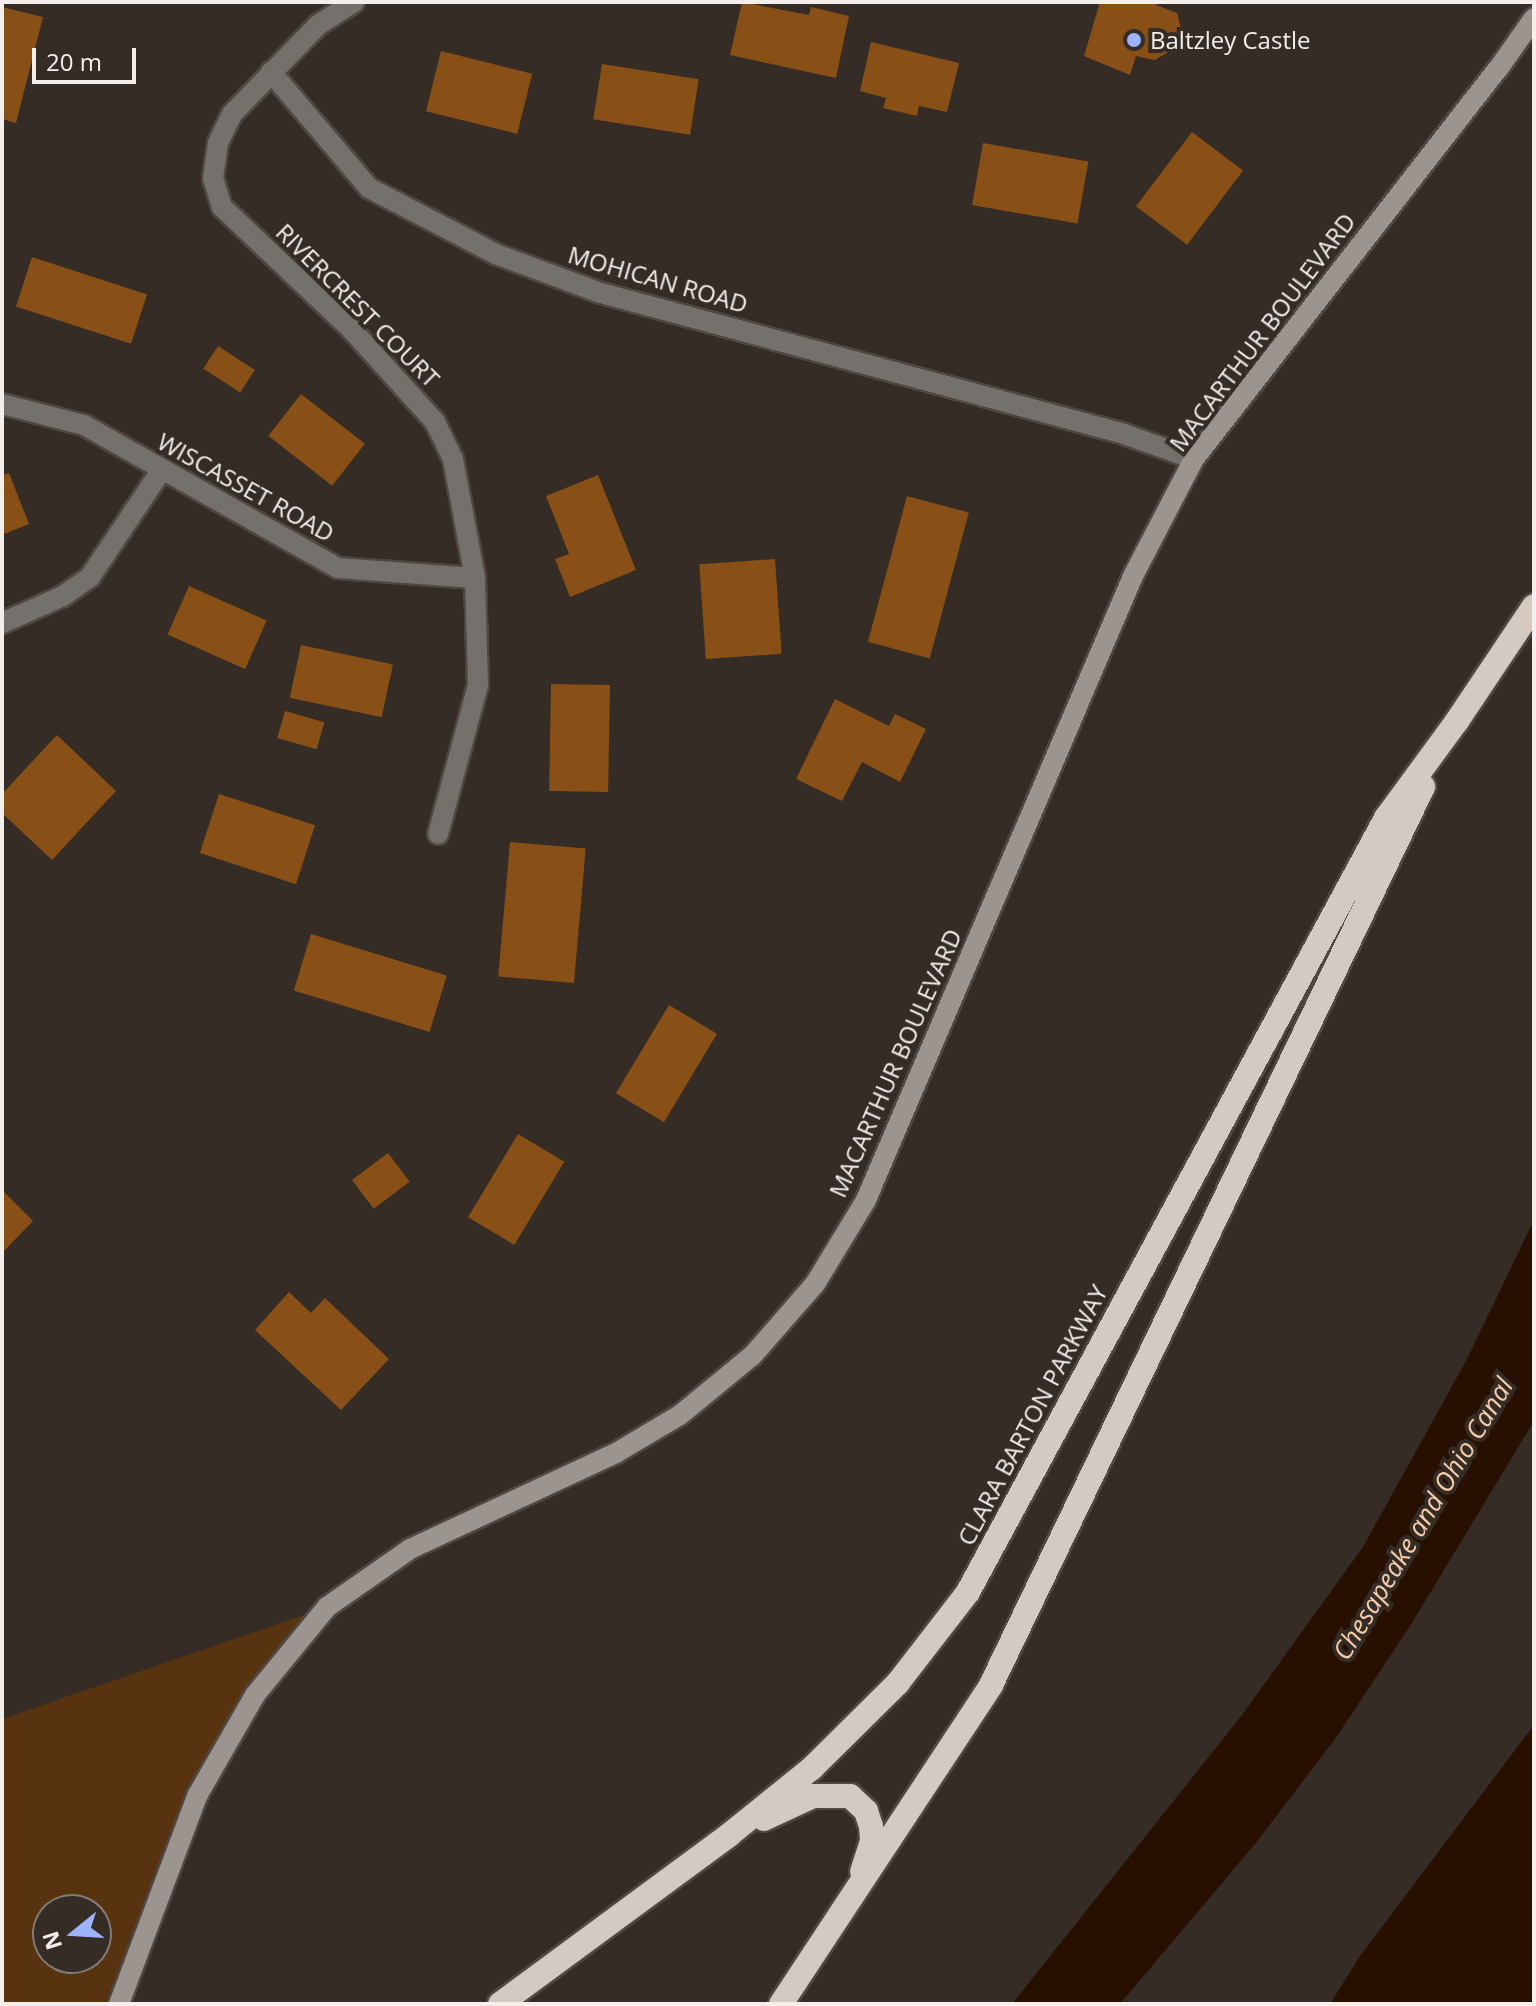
<!DOCTYPE html>
<html>
<head>
<meta charset="utf-8">
<style>
  body { margin:0 }
  #map { position:relative; width:1536px; height:2006px; overflow:hidden; background:#352c25; font-family:"Open Sans",sans-serif }
  div>[style] { position:absolute }
  [style*='--x'] { left:calc(var(--x)*1px); top:calc(var(--y)*1px); width:calc(var(--w)*1px); rotate:calc(var(--a)*1deg) }
  .green>* { inset:0; background:#58330f }
  .water>* { inset:0; background:#271000 }
  .building>* { inset:0; background:#884f16; transform-origin:0 0 }
  .roads { filter:drop-shadow(2px 0 #504741) drop-shadow(-2px 0 #504741) drop-shadow(0 2px #504741) drop-shadow(0 -2px #504741) }
  .street>* { height:20px; margin:-10px; padding:0 10px; transform-origin:10px; border-radius:10px; background:#74706c }
  .secondary>* { height:20px; margin:-10px; padding:0 10px; transform-origin:10px; border-radius:10px; background:#9b948f }
  .highway>* { height:24px; margin:-12px; padding:0 12px; transform-origin:12px; border-radius:12px; background:#d5cac1 }
  .dots>* { width:22px; height:22px; translate:-50% -50%; box-sizing:border-box; border:4px solid #352c25; border-radius:50% }
  span { translate:-50% -50%; white-space:nowrap; text-align:center; line-height:1.15; -webkit-text-stroke:8px #352c25; paint-order:stroke }
  .poi-label { font-size:24px; color:#f5efeb }
  .left { translate:0 -50%; text-align:left }
  .street-label { font-size:24px; color:#f5efeb }
  .water-label { font-size:26px; color:#f5ccac; font-style:italic }
  .frame { position:absolute; inset:0; border:4px solid #f5efeb; pointer-events:none }
  .north { position:absolute; left:32px; top:1894px; width:80px; height:80px; box-sizing:border-box; background:#352c25; border:2px solid #827a74; border-radius:50%; rotate:252deg; font-size:22px; font-weight:700; line-height:32px; text-align:center; color:#f5efeb }
  .north::after { content:''; display:block; margin:auto; width:28px; height:36px; background:#9db4fd; clip-path:polygon(50% 0,100% 100%,50% 72%,0 100%) }
  .scale { position:absolute; left:32px; top:48px; width:104px; height:36px; box-sizing:border-box; border:4px solid #f5efeb; border-top:0; padding-left:10px; font-size:24px; line-height:28px; white-space:nowrap; color:#f5efeb; -webkit-text-stroke:6px #352c25; paint-order:stroke }
</style>
</head>
<body>
<div id="map">
  <div class="green">
    <div style="clip-path:polygon(evenodd,327px 1607px,197px 1796px,119px 2004px,2px 2004px,2px 1719px,327px 1607px,48px 1910px,96px 1910px,96px 1958px,48px 1958px,48px 1910px)"></div>
  </div>
  <div class="water">
    <div style="clip-path:polygon(1534px 1220px,1534px 1421px,1412px 1623px,1335px 1739px,1255px 1844px,1120px 2004px,1012px 2004px,1242px 1715px,1363px 1547px,1467px 1359px)"></div>
    <div style="clip-path:polygon(1534px 1725px,1534px 2004px,1330px 2004px,1360px 1956px)"></div>
  </div>
  <div class="building">
    <div style="clip-path:polygon(742px 2px,809px 15px,811px 7px,849px 16px,836px 78px,730px 55px)"></div>
    <div style="clip-path:polygon(1100px 2px,1157px 2px,1156px 5px,1177px 13px,1182px 32px,1175px 48px,1155px 60px,1136px 56px,1130px 75px,1084px 56px)"></div>
    <div style="clip-path:polygon(2px 7px,43px 17px,16px 123px,2px 119px)"></div>
    <div style="clip-path:polygon(871px 42px,959px 63px,947px 112px,919px 106px,917px 116px,883px 108px,886px 98px,860px 91px)"></div>
    <div style="left:441px;top:51px;width:94px;height:62px;rotate:14deg"></div>
    <div style="left:602px;top:64px;width:98px;height:56px;rotate:9deg"></div>
    <div style="left:1192px;top:132px;width:64px;height:93px;rotate:37deg"></div>
    <div style="left:983px;top:143px;width:107px;height:63px;rotate:10deg"></div>
    <div style="left:32px;top:257px;width:121px;height:52px;rotate:18deg"></div>
    <div style="left:218px;top:346px;width:44px;height:27px;rotate:33deg"></div>
    <div style="left:301px;top:394px;width:81px;height:53px;rotate:38deg"></div>
    <div style="clip-path:polygon(9px 473px,29px 524px,2px 535px,2px 475px)"></div>
    <div style="clip-path:polygon(598px 475px,636px 570px,570px 597px,555px 559px,569px 554px,546px 496px)"></div>
    <div style="left:907px;top:496px;width:64px;height:151px;rotate:15deg"></div>
    <div style="left:775px;top:559px;width:95px;height:76px;rotate:86deg"></div>
    <div style="left:189px;top:586px;width:85px;height:53px;rotate:24deg"></div>
    <div style="left:301px;top:645px;width:94px;height:54px;rotate:12deg"></div>
    <div style="left:551px;top:684px;width:59px;height:107px;rotate:1deg"></div>
    <div style="clip-path:polygon(835px 699px,889px 726px,895px 714px,926px 729px,900px 782px,862px 762px,842px 801px,796px 779px)"></div>
    <div style="left:285px;top:711px;width:41px;height:28px;rotate:16deg"></div>
    <div style="clip-path:polygon(57px 735px,116px 791px,52px 860px,2px 813px,2px 794px)"></div>
    <div style="left:219px;top:794px;width:101px;height:62px;rotate:18deg"></div>
    <div style="left:510px;top:842px;width:76px;height:135px;rotate:5deg"></div>
    <div style="left:311px;top:934px;width:142px;height:59px;rotate:17deg"></div>
    <div style="left:669px;top:1005px;width:56px;height:103px;rotate:31deg"></div>
    <div style="left:518px;top:1134px;width:54px;height:97px;rotate:31deg"></div>
    <div style="left:388px;top:1153px;width:36px;height:45px;rotate:53deg"></div>
    <div style="clip-path:polygon(2px 1190px,33px 1221px,2px 1253px)"></div>
    <div style="clip-path:polygon(289px 1292px,311px 1313px,325px 1298px,389px 1359px,341px 1410px,255px 1330px)"></div>
  </div>
  <div class="roads">
    <div class="street">
      <div style="--x:354;--y:2;--w:43;--a:147.4"></div>
      <div style="--x:318;--y:25;--w:124;--a:134"></div>
      <div style="--x:232;--y:114;--w:32;--a:116"></div>
      <div style="--x:218;--y:143;--w:35;--a:98"></div>
      <div style="--x:213;--y:178;--w:30;--a:73"></div>
      <div style="--x:222;--y:207;--w:179;--a:43.4"></div>
      <div style="--x:352;--y:330;--w:124;--a:47.9"></div>
      <div style="--x:435;--y:422;--w:41;--a:64.1"></div>
      <div style="--x:453;--y:459;--w:121;--a:79.5"></div>
      <div style="--x:475;--y:578;--w:107;--a:88.4"></div>
      <div style="--x:478;--y:685;--w:154;--a:105"></div>
      <div style="--x:271;--y:72;--w:152;--a:49.8"></div>
      <div style="--x:369;--y:188;--w:143;--a:27.5"></div>
      <div style="--x:496;--y:254;--w:112;--a:20.4"></div>
      <div style="--x:601;--y:293;--w:539;--a:15.07"></div>
      <div style="--x:1121;--y:433;--w:77;--a:19.6"></div>
      <div style="--x:2;--y:404;--w:85;--a:14.4"></div>
      <div style="--x:84;--y:425;--w:291;--a:29.4"></div>
      <div style="--x:338;--y:568;--w:137;--a:4.2"></div>
      <div style="--x:2;--y:623;--w:67;--a:-23.9"></div>
      <div style="--x:63;--y:596;--w:33;--a:-35"></div>
      <div style="--x:90;--y:577;--w:128;--a:-56.2"></div>
    </div>
    <div class="secondary">
      <div style="--x:119;--y:2004;--w:222;--a:-69.4"></div>
      <div style="--x:197;--y:1796;--w:116;--a:-60.1"></div>
      <div style="--x:255;--y:1695;--w:114;--a:-50.7"></div>
      <div style="--x:327;--y:1607;--w:101;--a:-34.9"></div>
      <div style="--x:410;--y:1549;--w:227;--a:-25"></div>
      <div style="--x:616;--y:1453;--w:74;--a:-30.7"></div>
      <div style="--x:680;--y:1415;--w:94;--a:-39.4"></div>
      <div style="--x:753;--y:1355;--w:94;--a:-48.9"></div>
      <div style="--x:815;--y:1284;--w:98;--a:-58.7"></div>
      <div style="--x:866;--y:1200;--w:679;--a:-66.83"></div>
      <div style="--x:1133;--y:576;--w:132;--a:-62.5"></div>
      <div style="--x:1194;--y:459;--w:494;--a:-52.1"></div>
      <div style="--x:1498;--y:69;--w:62;--a:-54.8"></div>
    </div>
    <div class="highway">
      <div style="--x:764;--y:1819;--w:54;--a:-25.1"></div>
      <div style="--x:813;--y:1796;--w:37;--a:0"></div>
      <div style="--x:850;--y:1796;--w:22;--a:43"></div>
      <div style="--x:866;--y:1811;--w:16;--a:72"></div>
      <div style="--x:871;--y:1826;--w:15;--a:86"></div>
      <div style="--x:872;--y:1841;--w:32;--a:108"></div>
      <div style="--x:500;--y:2004;--w:285;--a:-36.4"></div>
      <div style="--x:729;--y:1835;--w:107;--a:-38.9"></div>
      <div style="--x:812;--y:1768;--w:120;--a:-44.7"></div>
      <div style="--x:897;--y:1684;--w:116;--a:-52.3"></div>
      <div style="--x:968;--y:1592;--w:880;--a:-61.63"></div>
      <div style="--x:1386;--y:818;--w:120;--a:-53.8"></div>
      <div style="--x:1457;--y:721;--w:138;--a:-56.2"></div>
      <div style="--x:781;--y:2004;--w:382;--a:-56.6"></div>
      <div style="--x:991;--y:1685;--w:997;--a:-64.31"></div>
    </div>
  </div>
  <div class="dots">
    <div style="left:1134px;top:40px;background:#9db4fd"></div>
  </div>
  <div class="poi-label">
    <span class="left" style="left:1150px;top:40px">Baltzley Castle</span>
  </div>
  <div class="street-label">
    <span style="left:658px;top:279px;rotate:16deg">MOHICAN ROAD</span>
    <span style="left:358px;top:305px;rotate:45deg">RIVERCREST COURT</span>
    <span style="left:1262px;top:332px;rotate:-53deg">MACARTHUR BOULEVARD</span>
    <span style="left:246px;top:487px;rotate:29deg">WISCASSET ROAD</span>
    <span style="left:895px;top:1063px;rotate:-66deg">MACARTHUR BOULEVARD</span>
    <span style="left:1032px;top:1415px;rotate:-62deg">CLARA BARTON PARKWAY</span>
  </div>
  <div class="water-label">
    <span style="left:1423px;top:1519px;rotate:-59deg">Chesapeake and Ohio Canal</span>
  </div>
  <div class="frame"></div>
  <div class="north">N</div>
  <div class="scale">20 m</div>
</div>
</body>
</html>
